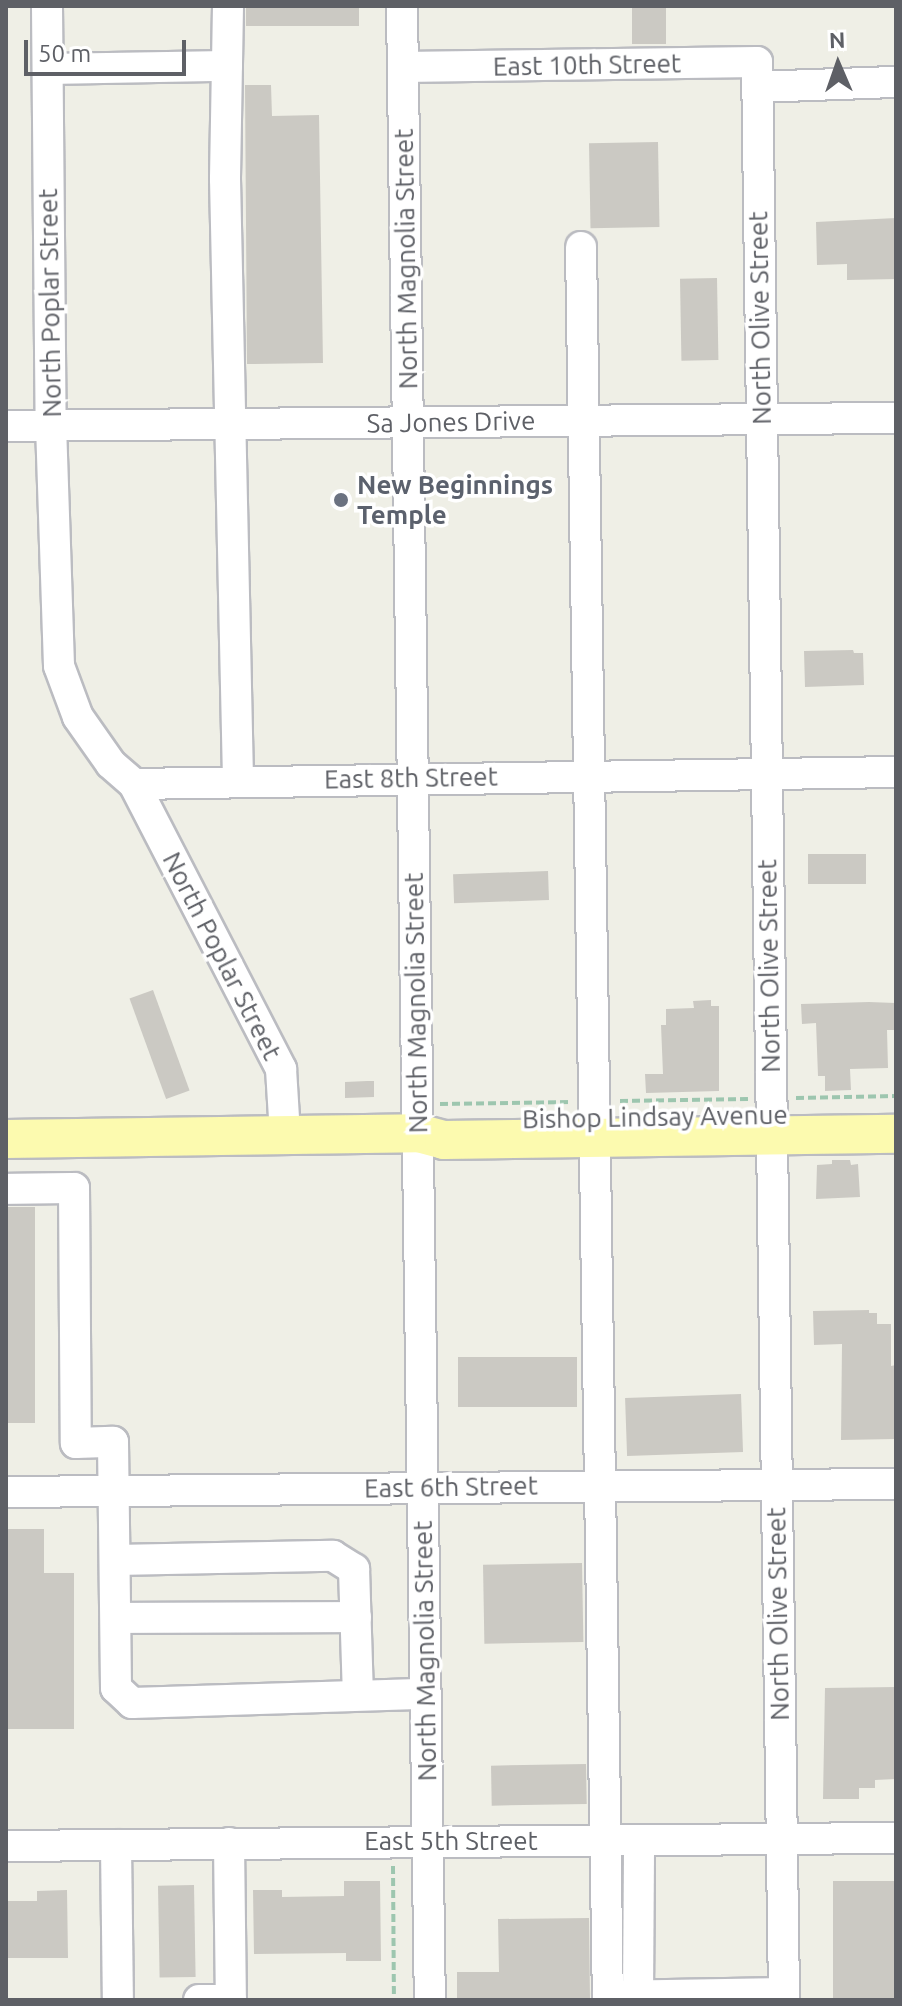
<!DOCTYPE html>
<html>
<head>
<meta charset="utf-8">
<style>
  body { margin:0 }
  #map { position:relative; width:902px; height:2006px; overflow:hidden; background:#efefe6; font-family:Ubuntu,sans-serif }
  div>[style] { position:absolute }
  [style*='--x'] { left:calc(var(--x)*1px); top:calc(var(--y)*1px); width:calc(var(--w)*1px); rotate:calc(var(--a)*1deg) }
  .building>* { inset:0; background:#cbc9c3; transform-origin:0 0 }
  .path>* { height:4px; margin-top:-2px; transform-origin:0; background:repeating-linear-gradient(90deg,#9dc6af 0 8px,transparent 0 12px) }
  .roads { filter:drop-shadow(2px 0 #bbbcc1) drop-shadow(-2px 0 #bbbcc1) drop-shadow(0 2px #bbbcc1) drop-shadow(0 -2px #bbbcc1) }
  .minor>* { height:30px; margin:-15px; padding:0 15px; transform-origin:15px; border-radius:15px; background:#fff }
  .major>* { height:38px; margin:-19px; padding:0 19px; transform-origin:19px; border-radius:19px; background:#fcfaaf }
  .dots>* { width:22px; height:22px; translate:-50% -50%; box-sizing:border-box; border:4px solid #fff; border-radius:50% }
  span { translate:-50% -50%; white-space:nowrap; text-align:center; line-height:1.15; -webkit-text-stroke:7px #fff; paint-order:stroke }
  .street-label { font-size:26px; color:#5e6066 }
  .worship-label { font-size:26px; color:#5b616d; font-weight:700 }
  .left { translate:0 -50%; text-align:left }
  .frame { position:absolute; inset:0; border:8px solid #5e6066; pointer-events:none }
  .north { position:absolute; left:798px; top:24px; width:80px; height:80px; -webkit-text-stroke:6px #fff; paint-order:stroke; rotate:358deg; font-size:22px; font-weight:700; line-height:32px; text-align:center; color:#5e6066 }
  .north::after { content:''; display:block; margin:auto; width:28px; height:36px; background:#5e6066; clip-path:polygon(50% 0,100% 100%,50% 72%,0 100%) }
  .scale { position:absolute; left:24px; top:40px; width:162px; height:36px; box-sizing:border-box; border:4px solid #5e6066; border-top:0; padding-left:10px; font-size:24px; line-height:28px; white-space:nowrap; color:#5e6066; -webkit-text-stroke:6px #fff; paint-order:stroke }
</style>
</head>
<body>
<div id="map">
  <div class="building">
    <div style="left:246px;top:6px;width:113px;height:20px"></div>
    <div style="left:632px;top:6px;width:34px;height:38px"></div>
    <div style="clip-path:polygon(245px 85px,271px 85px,272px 116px,319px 115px,323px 363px,247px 364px)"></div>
    <div style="left:658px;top:142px;width:85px;height:69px;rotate:89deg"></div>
    <div style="clip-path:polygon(896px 218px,896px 279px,847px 280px,847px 264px,817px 265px,816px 222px)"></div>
    <div style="left:717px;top:278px;width:82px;height:37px;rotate:89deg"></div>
    <div style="clip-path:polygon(853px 650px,854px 653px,863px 653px,864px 685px,805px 687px,804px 651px)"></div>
    <div style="left:808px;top:854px;width:58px;height:30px"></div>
    <div style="left:548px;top:871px;width:29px;height:95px;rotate:88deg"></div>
    <div style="left:153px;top:990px;width:107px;height:25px;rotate:70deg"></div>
    <div style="clip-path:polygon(711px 1000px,711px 1006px,719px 1006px,719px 1091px,646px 1093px,645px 1074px,663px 1074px,661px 1025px,666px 1025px,666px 1009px,694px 1008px,693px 1001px)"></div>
    <div style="clip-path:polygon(869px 1002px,895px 1003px,895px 1030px,887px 1030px,888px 1068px,850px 1069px,851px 1090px,825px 1091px,825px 1076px,818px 1076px,816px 1023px,802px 1024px,801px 1004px)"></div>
    <div style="clip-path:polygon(367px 1081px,374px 1081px,374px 1097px,345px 1098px,345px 1082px)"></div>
    <div style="clip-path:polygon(832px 1160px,850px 1160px,851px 1165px,858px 1164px,860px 1197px,816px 1199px,817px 1165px,832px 1164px)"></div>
    <div style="left:6px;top:1207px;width:29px;height:216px"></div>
    <div style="clip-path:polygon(869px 1310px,869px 1313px,877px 1313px,877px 1324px,891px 1324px,891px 1366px,896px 1365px,894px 1439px,841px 1440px,842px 1344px,814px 1345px,813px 1311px)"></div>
    <div style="left:458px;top:1357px;width:119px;height:50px"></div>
    <div style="left:741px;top:1394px;width:58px;height:116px;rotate:88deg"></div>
    <div style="clip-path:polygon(6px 1529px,44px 1529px,44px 1573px,74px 1573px,74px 1729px,6px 1729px)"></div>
    <div style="left:582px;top:1563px;width:79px;height:99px;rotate:89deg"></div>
    <div style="clip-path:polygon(896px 1687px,896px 1779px,875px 1780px,875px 1788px,859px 1788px,859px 1799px,823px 1799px,825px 1688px)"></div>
    <div style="left:586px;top:1764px;width:40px;height:95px;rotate:89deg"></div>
    <div style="clip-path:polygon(344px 1881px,380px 1881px,381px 1961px,346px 1961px,346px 1953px,254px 1954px,253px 1890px,282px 1890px,282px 1897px,344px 1896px)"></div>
    <div style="left:896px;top:1881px;width:119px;height:63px;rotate:90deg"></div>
    <div style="left:194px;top:1885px;width:92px;height:36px;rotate:89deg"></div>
    <div style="clip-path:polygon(67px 1890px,68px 1958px,6px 1958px,6px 1901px,37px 1901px,37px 1891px)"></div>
    <div style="clip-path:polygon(589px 1918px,590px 2000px,457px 2000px,457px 1972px,499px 1972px,498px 1919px)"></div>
  </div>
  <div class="path">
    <div style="--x:796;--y:1098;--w:100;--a:-1.1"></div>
    <div style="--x:620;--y:1101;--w:128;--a:-0.9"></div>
    <div style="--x:440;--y:1104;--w:132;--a:-0.9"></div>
    <div style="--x:393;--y:1866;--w:134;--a:89.6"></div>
  </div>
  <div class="roads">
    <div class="minor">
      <div style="--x:47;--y:6;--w:419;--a:89.5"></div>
      <div style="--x:51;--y:425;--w:241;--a:88.1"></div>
      <div style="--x:59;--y:666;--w:54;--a:69.6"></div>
      <div style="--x:78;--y:717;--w:57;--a:54.9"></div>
      <div style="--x:111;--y:764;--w:30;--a:41"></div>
      <div style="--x:134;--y:784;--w:762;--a:-0.9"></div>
      <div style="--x:228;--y:6;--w:173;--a:91"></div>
      <div style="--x:225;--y:179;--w:603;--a:88.76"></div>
      <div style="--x:402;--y:6;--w:1994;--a:89.2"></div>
      <div style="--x:403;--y:67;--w:354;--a:-0.8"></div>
      <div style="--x:757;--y:62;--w:1938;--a:89.2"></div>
      <div style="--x:48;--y:69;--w:179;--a:-1"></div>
      <div style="--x:757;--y:87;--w:139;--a:-2.1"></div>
      <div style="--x:581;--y:247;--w:1753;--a:89.12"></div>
      <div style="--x:6;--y:426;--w:890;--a:-0.52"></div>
      <div style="--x:134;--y:784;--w:321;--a:62.7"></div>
      <div style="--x:281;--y:1069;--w:66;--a:86.5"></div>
      <div style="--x:6;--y:1189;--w:68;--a:-0.8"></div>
      <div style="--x:74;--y:1188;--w:255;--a:89.6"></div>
      <div style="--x:76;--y:1443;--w:37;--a:-2"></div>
      <div style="--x:113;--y:1442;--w:246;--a:89.3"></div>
      <div style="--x:116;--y:1688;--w:22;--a:43"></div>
      <div style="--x:132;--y:1703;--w:294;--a:-1.8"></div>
      <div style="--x:6;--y:1492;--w:890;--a:-0.52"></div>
      <div style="--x:115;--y:1560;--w:218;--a:-1.1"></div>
      <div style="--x:333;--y:1556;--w:25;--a:32"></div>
      <div style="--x:354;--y:1569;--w:126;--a:88.2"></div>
      <div style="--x:116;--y:1618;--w:240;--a:-0.2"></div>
      <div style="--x:229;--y:1843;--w:157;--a:89.3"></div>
      <div style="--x:116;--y:1845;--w:155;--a:89.3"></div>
      <div style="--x:6;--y:1846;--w:890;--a:-0.52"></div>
      <div style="--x:608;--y:1996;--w:176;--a:-1"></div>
      <div style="--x:638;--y:1996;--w:155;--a:-89.6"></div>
      <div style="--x:199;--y:2000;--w:32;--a:0"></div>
    </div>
    <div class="major">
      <div style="--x:6;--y:1139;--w:412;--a:-0.8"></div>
      <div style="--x:418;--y:1133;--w:27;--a:15"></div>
      <div style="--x:444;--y:1140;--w:452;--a:-0.8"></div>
    </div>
  </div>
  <div class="dots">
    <div style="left:341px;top:500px;background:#6b7280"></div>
  </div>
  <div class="street-label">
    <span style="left:587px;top:65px;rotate:-1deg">East 10th Street</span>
    <span style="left:406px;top:259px;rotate:-91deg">North Magnolia Street</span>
    <span style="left:50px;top:303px;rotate:-91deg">North Poplar Street</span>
    <span style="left:760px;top:318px;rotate:-91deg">North Olive Street</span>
    <span style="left:451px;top:422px;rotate:-1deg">Sa Jones Drive</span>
    <span style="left:411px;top:778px;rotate:-1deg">East 8th Street</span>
    <span style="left:222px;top:956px;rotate:63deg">North Poplar Street</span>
    <span style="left:769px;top:966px;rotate:-91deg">North Olive Street</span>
    <span style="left:416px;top:1003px;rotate:-91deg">North Magnolia Street</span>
    <span style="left:655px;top:1117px;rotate:-1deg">Bishop Lindsay Avenue</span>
    <span style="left:451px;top:1487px;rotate:-1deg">East 6th Street</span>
    <span style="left:778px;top:1614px;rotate:-91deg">North Olive Street</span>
    <span style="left:425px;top:1651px;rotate:-91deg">North Magnolia Street</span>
    <span style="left:451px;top:1841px">East 5th Street</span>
  </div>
  <div class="worship-label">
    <span class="left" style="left:357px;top:500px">New Beginnings<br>Temple</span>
  </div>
  <div class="frame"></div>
  <div class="north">N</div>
  <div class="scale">50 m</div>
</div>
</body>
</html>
